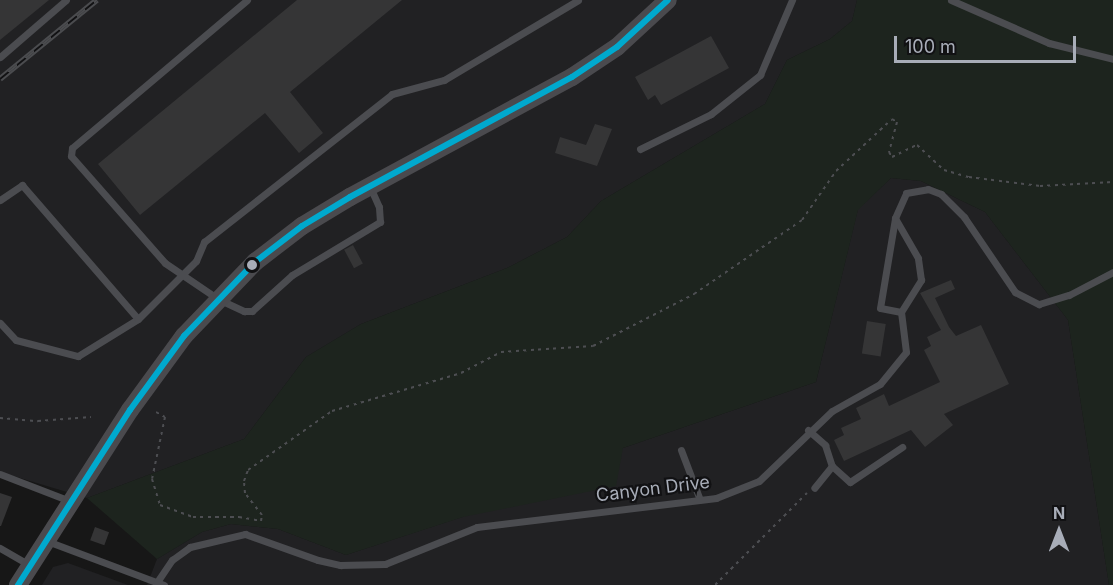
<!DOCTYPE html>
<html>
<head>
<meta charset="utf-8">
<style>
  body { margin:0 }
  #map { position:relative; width:1113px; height:585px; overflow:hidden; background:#171717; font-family:Inter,sans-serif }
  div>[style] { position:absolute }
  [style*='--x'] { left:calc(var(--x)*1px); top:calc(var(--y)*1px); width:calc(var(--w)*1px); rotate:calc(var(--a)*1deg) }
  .built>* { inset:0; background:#212123 }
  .green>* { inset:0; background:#1d241e }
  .building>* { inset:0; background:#353536; transform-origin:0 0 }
  .path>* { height:2px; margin-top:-1px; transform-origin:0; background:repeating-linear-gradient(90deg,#4d4e52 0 3px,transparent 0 7.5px) }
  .lane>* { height:7px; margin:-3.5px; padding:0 3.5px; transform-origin:3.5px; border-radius:3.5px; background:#4b4c50 }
  .secondary>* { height:18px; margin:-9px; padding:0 9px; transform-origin:9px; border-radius:9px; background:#4a4a4e }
  .rail>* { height:6px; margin-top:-3px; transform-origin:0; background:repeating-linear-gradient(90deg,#111113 0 11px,#4b4c4f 0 22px); box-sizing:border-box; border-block:2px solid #4b4c4f }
  .bus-1>* { height:6px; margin:-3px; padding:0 3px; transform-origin:3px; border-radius:3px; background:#00a9ce }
  .dots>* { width:16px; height:16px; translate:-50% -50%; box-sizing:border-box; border:3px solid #111113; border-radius:50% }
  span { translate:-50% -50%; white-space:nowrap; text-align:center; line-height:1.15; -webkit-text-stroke:4.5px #111113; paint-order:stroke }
  .street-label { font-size:18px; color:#a8adb8 }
  .north { position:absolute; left:1029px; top:501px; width:60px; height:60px; -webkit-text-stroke:4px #111113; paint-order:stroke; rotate:0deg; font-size:16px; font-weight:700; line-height:24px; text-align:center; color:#a8adb8 }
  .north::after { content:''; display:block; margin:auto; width:21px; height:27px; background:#a8adb8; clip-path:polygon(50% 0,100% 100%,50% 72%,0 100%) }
  .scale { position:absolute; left:894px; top:36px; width:182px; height:27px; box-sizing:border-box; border:3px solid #a8adb8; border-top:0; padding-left:8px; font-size:18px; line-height:21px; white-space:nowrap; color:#a8adb8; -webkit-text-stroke:4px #111113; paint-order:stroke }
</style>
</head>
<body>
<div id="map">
  <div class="built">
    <div style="clip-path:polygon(0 0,857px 0,852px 21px,830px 39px,787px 60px,765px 104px,601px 201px,567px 237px,507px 268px,361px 324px,306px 357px,244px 439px,87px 498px,0 472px)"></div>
    <div style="clip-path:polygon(891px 178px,921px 181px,985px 212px,1068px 320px,1109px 585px,147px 585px,157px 559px,202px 532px,231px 524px,278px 529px,346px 555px,462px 517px,623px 448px,816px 382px,858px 209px)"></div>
    <div style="clip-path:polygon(68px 563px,128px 585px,42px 585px,53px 567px)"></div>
  </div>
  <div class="green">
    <div style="clip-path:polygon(857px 0,1113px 0,1113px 585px,1109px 585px,1068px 320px,985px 212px,921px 181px,891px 178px,858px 210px,816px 382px,623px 448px,616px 486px,463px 517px,346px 555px,278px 529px,231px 524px,202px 532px,157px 559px,87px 498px,244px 439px,306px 357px,361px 324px,507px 268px,567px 237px,601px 201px,765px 104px,787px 60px,830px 39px,852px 21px)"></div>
  </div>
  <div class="building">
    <div style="clip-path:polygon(0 0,49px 0,0 40px)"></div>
    <div style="clip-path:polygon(297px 0,402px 0,290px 92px,323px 133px,299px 153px,265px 113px,140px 215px,98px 164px)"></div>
    <div style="clip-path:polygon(711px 36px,729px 68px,661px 105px,655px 95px,648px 100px,635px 77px)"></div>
    <div style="clip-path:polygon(595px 124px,612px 129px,597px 166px,555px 153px,560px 137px,586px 145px)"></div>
    <div style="left:353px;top:245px;width:21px;height:10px;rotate:62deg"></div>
    <div style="clip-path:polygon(951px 280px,955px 289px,935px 298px,949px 327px,956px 336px,981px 325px,1009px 384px,944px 414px,953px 425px,925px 447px,911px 430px,844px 461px,834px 440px,844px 435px,841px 428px,861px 419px,856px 408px,884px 394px,889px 406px,940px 382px,924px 350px,931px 346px,927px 337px,941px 330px,920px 293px)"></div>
    <div style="left:867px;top:321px;width:19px;height:33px;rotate:9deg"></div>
    <div style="clip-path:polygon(0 493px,12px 497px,1px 526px,0 526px)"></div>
    <div style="left:95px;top:527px;width:15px;height:14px;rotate:20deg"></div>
  </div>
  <div class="path">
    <div style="--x:156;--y:412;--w:10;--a:29"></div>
    <div style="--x:165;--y:417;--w:63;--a:101.8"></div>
    <div style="--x:152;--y:479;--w:27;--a:73"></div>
    <div style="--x:160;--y:505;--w:35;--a:20"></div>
    <div style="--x:193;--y:517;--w:46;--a:0"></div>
    <div style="--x:239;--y:517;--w:22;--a:10"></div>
    <div style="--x:261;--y:521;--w:6;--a:-81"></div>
    <div style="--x:262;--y:515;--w:28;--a:-128"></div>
    <div style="--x:245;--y:493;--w:12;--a:-95"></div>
    <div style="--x:244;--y:481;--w:12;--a:-70"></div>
    <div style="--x:248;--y:470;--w:103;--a:-35.1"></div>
    <div style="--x:332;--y:411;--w:134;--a:-16.4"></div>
    <div style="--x:461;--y:373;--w:45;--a:-27.7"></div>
    <div style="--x:501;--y:352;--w:92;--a:-3.7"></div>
    <div style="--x:593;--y:346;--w:114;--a:-27.2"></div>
    <div style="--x:694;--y:294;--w:131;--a:-34.4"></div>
    <div style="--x:802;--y:220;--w:60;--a:-55.2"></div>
    <div style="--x:836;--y:171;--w:76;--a:-42.9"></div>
    <div style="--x:892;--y:119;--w:6;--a:31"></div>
    <div style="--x:897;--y:122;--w:31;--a:105"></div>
    <div style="--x:889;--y:152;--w:6;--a:59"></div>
    <div style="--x:892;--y:157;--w:28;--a:-26"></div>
    <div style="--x:917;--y:145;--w:37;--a:43"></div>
    <div style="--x:944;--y:170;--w:26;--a:16"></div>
    <div style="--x:969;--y:177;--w:72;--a:7.2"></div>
    <div style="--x:1040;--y:186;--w:73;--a:-3.1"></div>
    <div style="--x:0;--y:418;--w:38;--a:5"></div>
    <div style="--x:38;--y:421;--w:53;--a:-4.3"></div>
    <div style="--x:715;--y:585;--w:130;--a:-45"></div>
  </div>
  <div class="lane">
    <div style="--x:247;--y:0;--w:229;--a:139.8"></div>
    <div style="--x:72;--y:148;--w:8;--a:97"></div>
    <div style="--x:71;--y:156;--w:142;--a:48.7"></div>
    <div style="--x:165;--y:263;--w:64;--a:34.2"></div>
    <div style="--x:218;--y:299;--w:29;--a:25"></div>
    <div style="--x:244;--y:311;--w:8;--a:0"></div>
    <div style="--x:252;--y:311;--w:54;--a:-42"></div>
    <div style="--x:292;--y:275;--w:103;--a:-31.1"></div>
    <div style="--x:380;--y:222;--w:15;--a:-94"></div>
    <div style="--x:379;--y:207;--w:22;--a:-114"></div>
    <div style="--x:951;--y:0;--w:107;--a:23.7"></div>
    <div style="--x:1049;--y:43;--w:66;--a:14"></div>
    <div style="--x:0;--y:57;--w:87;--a:-40.8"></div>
    <div style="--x:640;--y:149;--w:79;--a:-26.2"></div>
    <div style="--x:711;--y:114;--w:63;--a:-38.5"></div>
    <div style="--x:760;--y:75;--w:82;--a:-66.9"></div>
    <div style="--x:0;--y:200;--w:27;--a:-34"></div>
    <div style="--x:22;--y:185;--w:177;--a:49.1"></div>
    <div style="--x:901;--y:312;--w:21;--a:-169"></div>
    <div style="--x:880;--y:308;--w:91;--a:-80.5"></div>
    <div style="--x:895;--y:218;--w:27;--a:-66"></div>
    <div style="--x:906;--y:193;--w:22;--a:-10"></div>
    <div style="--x:928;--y:189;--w:14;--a:21"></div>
    <div style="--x:941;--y:194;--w:33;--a:45"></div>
    <div style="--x:964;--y:217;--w:91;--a:55.8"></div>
    <div style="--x:1015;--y:292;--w:27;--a:27"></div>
    <div style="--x:1039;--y:304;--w:31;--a:-17"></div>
    <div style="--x:1069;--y:295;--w:50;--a:-27.6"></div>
    <div style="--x:0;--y:323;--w:23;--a:47"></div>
    <div style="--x:16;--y:340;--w:64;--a:14.5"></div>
    <div style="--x:78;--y:356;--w:70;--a:-31.7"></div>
    <div style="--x:138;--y:319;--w:82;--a:-45"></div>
    <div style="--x:196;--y:261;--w:21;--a:-67"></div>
    <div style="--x:204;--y:242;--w:239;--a:-38.2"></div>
    <div style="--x:392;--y:94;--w:54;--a:-15.1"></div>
    <div style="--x:444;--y:80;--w:156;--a:-30.8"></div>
    <div style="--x:808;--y:430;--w:23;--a:41"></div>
    <div style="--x:825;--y:445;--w:22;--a:72"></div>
    <div style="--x:832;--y:466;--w:28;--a:129"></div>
    <div style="--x:681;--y:450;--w:53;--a:69.2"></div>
    <div style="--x:832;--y:466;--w:24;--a:42"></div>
    <div style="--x:850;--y:482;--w:63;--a:-33.9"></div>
    <div style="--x:0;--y:474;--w:75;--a:21.1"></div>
    <div style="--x:47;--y:541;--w:125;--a:20.6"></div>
    <div style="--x:0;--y:548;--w:34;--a:30"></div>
    <div style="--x:157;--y:582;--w:27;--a:-56"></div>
    <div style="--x:172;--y:560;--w:22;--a:-36"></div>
    <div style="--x:190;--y:547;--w:57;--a:-13.3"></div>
    <div style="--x:245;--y:534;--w:77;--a:19.6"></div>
    <div style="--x:318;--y:560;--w:23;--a:13"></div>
    <div style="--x:340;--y:565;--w:45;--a:-1.3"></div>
    <div style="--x:385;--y:564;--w:99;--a:-21.9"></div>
    <div style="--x:477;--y:527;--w:241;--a:-6.9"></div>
    <div style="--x:716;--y:498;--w:46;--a:-21.6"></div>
    <div style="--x:759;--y:481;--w:101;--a:-43.8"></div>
    <div style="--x:832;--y:411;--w:55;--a:-29.4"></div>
    <div style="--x:880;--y:384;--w:41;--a:-50.9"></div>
    <div style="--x:906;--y:352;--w:40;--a:-97.1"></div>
    <div style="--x:901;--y:312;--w:38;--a:-58"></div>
    <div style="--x:921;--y:280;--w:22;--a:-98"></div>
    <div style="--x:918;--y:258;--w:46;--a:-119.9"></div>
  </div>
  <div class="secondary">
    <div style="--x:18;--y:585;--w:208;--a:-57.4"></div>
    <div style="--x:130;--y:410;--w:92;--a:-53.9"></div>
    <div style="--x:184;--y:336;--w:103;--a:-46.2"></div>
    <div style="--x:255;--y:262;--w:59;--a:-37.5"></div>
    <div style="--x:302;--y:226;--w:56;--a:-31.1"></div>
    <div style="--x:350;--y:197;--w:252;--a:-28.4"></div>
    <div style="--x:572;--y:77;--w:54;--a:-33.7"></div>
    <div style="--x:617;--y:47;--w:69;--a:-42.7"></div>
  </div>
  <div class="rail">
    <div style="--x:0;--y:79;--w:125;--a:-39.2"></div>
  </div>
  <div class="bus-1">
    <div style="--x:18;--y:585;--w:208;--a:-57.4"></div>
    <div style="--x:130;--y:410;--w:92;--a:-53.9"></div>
    <div style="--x:184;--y:336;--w:103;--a:-46.2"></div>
    <div style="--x:255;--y:262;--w:59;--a:-37.5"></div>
    <div style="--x:302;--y:226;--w:56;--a:-31.1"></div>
    <div style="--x:350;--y:197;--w:252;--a:-28.4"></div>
    <div style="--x:572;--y:77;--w:54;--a:-33.7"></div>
    <div style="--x:617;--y:47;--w:69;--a:-42.7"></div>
  </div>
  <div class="dots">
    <div style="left:252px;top:265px;background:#a8adb8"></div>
  </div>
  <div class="street-label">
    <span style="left:653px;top:489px;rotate:-7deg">Canyon Drive</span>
  </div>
  <div class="north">N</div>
  <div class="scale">100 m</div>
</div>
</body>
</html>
